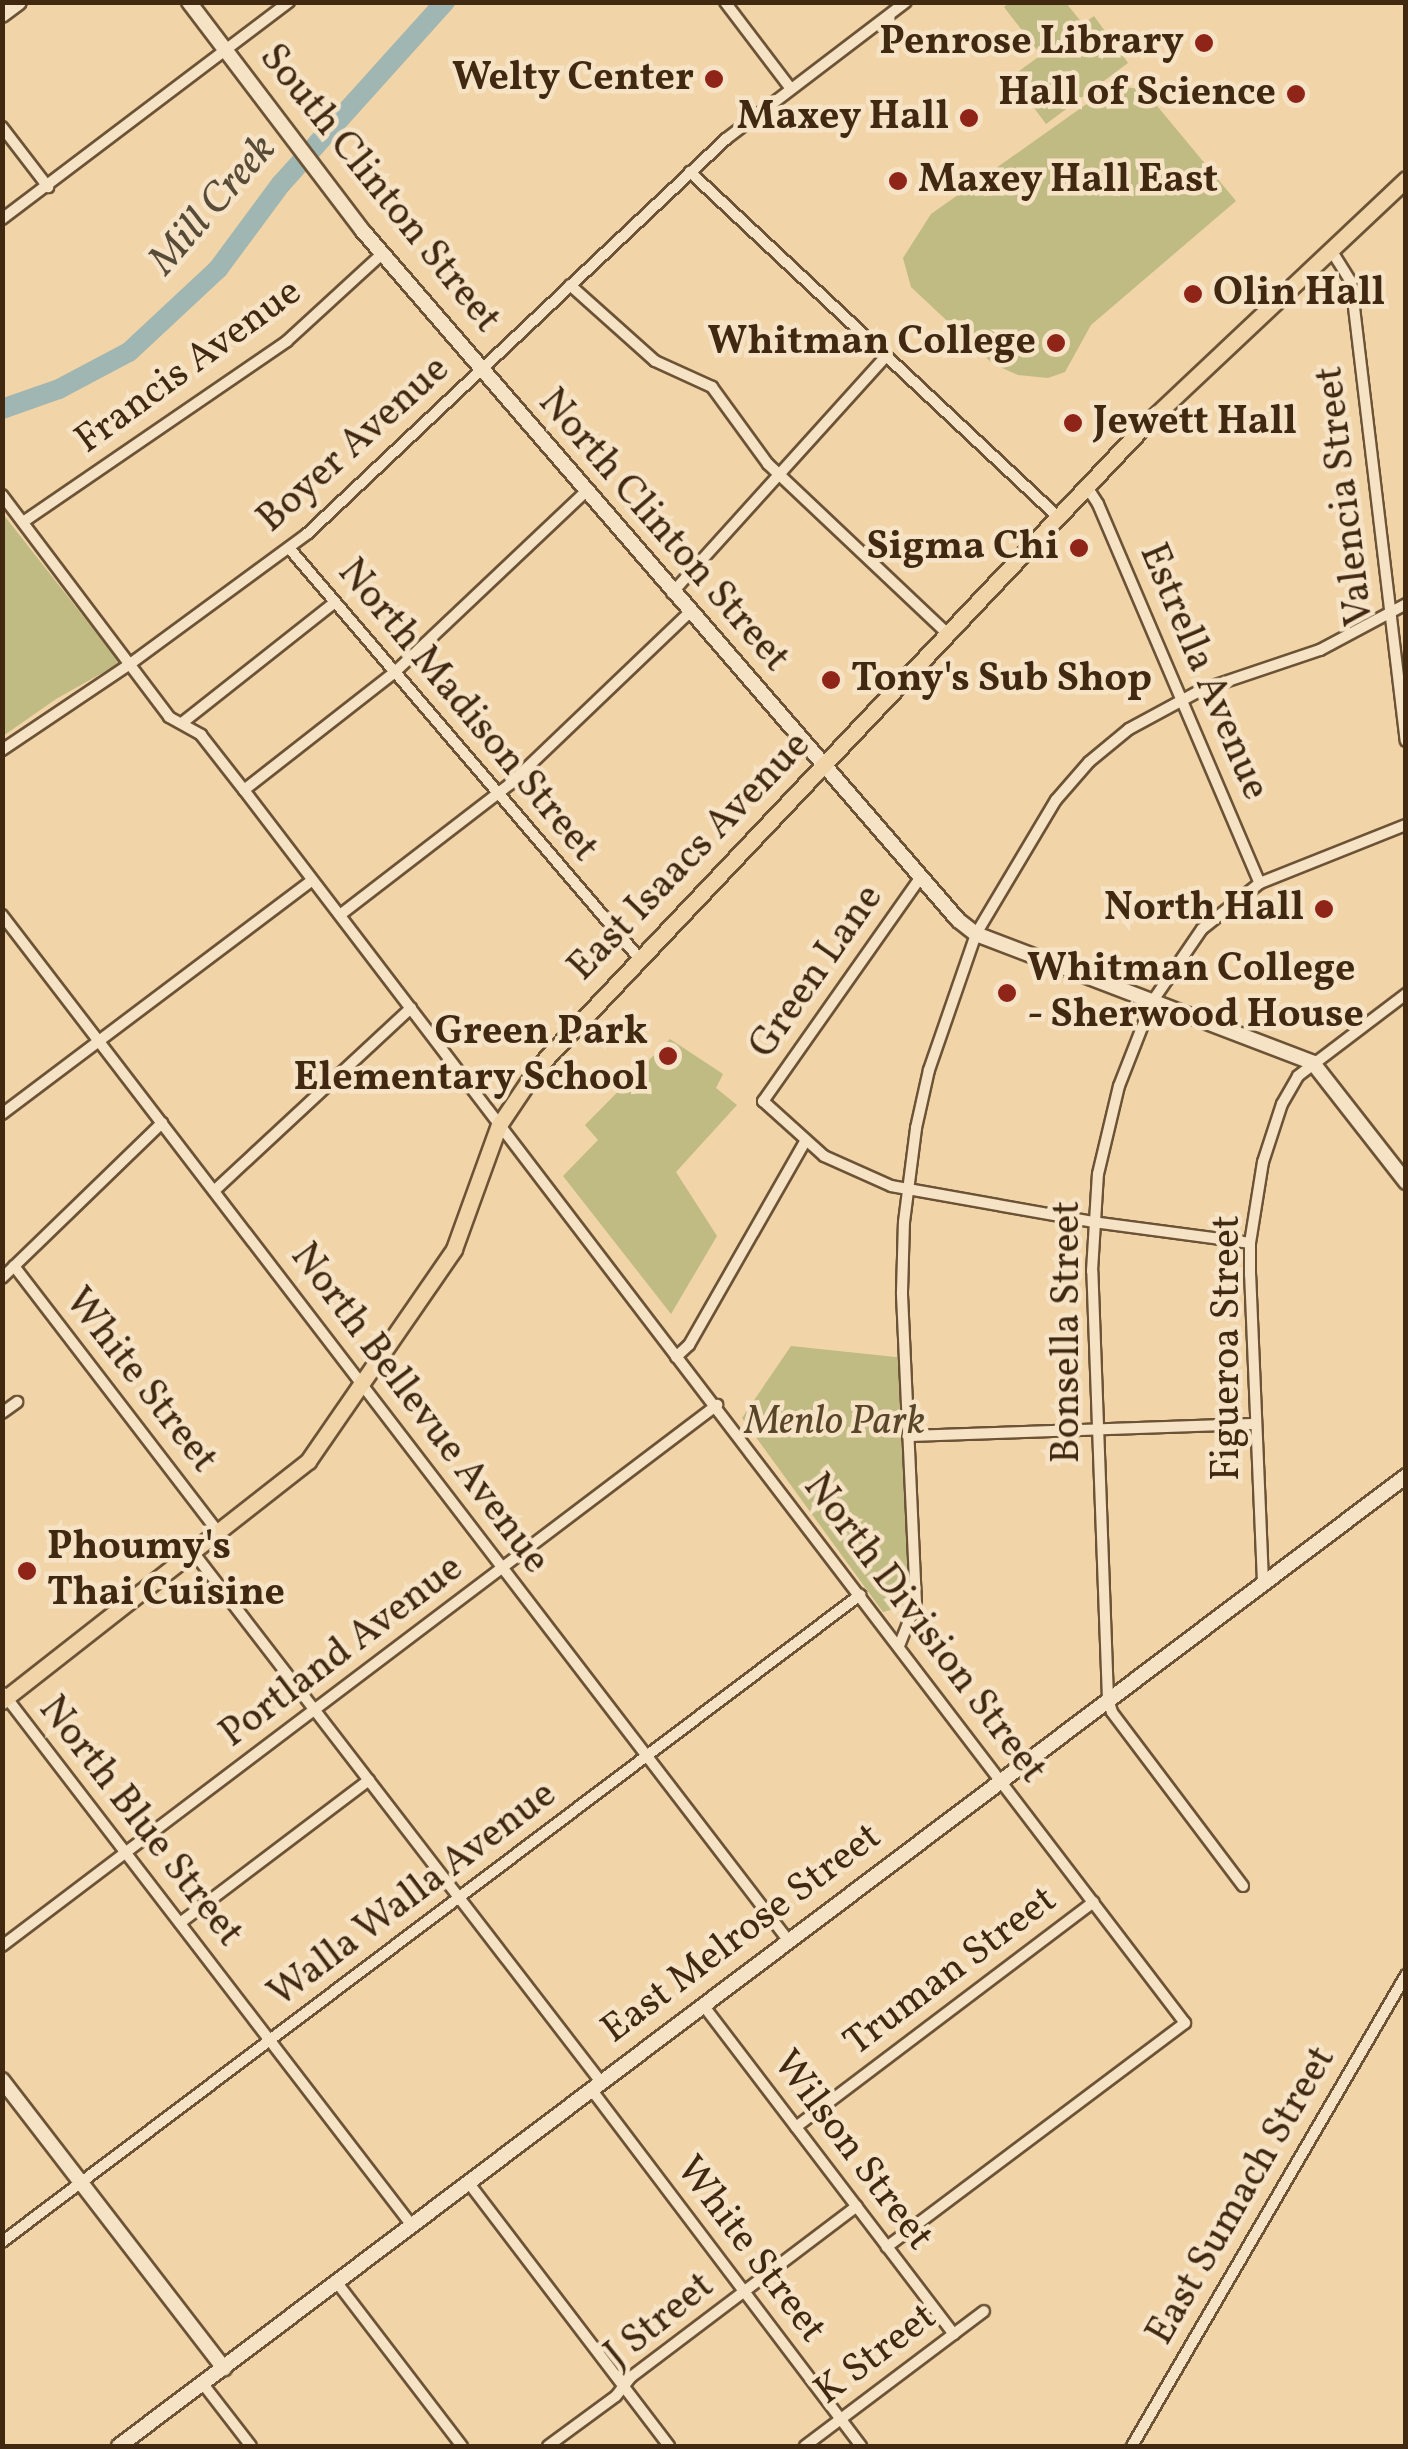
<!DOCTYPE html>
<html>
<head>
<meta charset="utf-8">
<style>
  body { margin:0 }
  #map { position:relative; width:1408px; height:2449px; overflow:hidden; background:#f1d4a7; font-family:Vollkorn,serif }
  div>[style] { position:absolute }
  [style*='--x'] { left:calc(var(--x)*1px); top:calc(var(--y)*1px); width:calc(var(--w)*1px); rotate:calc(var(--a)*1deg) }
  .green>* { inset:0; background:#bfbb83 }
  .river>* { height:20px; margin:-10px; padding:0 10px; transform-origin:10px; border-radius:10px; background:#9fb6b2 }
  .roads { filter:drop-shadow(2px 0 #6c5336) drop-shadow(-2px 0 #6c5336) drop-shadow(0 2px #6c5336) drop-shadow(0 -2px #6c5336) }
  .street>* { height:10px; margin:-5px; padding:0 5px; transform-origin:5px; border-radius:5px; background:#f6e3c6 }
  .secondary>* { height:14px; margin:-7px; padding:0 7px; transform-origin:7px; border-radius:7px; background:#f6e3c6 }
  .primary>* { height:15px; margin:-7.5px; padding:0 7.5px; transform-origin:7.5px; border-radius:7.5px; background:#f1d4a7 }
  .dots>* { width:28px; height:28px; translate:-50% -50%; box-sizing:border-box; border:5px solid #f6e3c6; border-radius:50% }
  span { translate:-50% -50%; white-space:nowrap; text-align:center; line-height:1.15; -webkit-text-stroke:9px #f6e3c6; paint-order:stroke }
  .poi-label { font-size:40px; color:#402811; font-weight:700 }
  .right { translate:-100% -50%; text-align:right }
  .left { translate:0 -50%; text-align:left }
  .street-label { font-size:40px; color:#402811 }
  .park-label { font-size:40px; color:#594528; font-style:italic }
  .water-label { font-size:42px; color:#584c39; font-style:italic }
  .frame { position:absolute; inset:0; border:5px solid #402811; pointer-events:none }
</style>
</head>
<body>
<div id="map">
  <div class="green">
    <div style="clip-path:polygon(1009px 3px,1066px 3px,1083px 24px,1094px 16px,1128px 63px,1046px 124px,1011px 77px,1041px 55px,1004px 7px)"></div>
    <div style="clip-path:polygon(1112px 86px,1143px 89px,1236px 201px,1091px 325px,1065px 372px,1048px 378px,1018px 375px,993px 364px,911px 287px,903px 258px,931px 214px)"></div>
    <div style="clip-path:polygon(3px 514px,120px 663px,56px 699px,3px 736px)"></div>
    <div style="clip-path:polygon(670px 1039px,723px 1074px,716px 1088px,737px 1105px,676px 1172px,717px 1236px,671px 1314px,563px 1176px,598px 1140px,585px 1125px)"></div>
    <div style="clip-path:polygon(791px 1346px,905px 1358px,916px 1603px,883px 1612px,742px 1418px)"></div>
  </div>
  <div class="river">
    <div style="--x:2;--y:409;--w:60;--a:-19.3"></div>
    <div style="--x:59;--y:389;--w:79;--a:-27.9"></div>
    <div style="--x:129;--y:352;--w:122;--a:-43"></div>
    <div style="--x:218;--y:269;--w:106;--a:-53.5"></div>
    <div style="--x:281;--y:184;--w:245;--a:-48"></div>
  </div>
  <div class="roads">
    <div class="street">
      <div style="--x:725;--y:2;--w:109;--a:52.8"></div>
      <div style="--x:2;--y:127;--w:76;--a:52.5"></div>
      <div style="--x:690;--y:172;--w:504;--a:43.15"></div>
      <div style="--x:2;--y:219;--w:360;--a:-37.1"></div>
      <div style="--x:1331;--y:250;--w:38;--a:58"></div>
      <div style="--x:1351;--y:282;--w:462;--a:83.2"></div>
      <div style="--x:570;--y:285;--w:114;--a:41.8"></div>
      <div style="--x:655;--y:361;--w:63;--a:24.5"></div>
      <div style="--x:712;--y:387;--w:95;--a:54"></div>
      <div style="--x:768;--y:464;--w:248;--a:43.4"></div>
      <div style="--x:1087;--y:487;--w:20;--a:57"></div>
      <div style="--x:1098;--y:504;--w:412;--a:66.9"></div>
      <div style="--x:2;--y:495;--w:278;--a:53"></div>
      <div style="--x:169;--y:717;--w:37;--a:29"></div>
      <div style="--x:201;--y:735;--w:70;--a:52"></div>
      <div style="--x:244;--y:790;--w:1551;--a:52.65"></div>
      <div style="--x:1185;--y:2023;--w:373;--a:143.1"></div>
      <div style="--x:23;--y:522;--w:320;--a:-34.4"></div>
      <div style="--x:287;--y:341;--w:130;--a:-42.5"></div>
      <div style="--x:289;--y:548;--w:539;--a:49.51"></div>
      <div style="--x:672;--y:593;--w:319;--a:-47.9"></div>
      <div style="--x:182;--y:723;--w:195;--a:-38.3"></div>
      <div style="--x:2;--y:750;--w:154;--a:-33.9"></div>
      <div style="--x:130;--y:664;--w:220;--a:-36.3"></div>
      <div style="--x:307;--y:534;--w:576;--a:-43.31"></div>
      <div style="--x:726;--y:139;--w:226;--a:-37.3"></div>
      <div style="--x:244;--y:790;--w:192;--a:-38"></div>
      <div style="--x:395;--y:672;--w:260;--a:-43.4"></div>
      <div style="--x:920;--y:878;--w:273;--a:125.1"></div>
      <div style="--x:763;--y:1101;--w:82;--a:42"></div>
      <div style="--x:824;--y:1156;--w:73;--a:24.1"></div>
      <div style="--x:891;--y:1186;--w:205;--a:10.1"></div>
      <div style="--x:1093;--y:1222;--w:158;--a:7.6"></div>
      <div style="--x:2;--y:915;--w:1292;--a:52.52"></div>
      <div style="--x:340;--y:915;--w:215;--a:-37.6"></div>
      <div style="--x:510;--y:784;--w:248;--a:-43.7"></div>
      <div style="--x:2;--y:1114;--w:388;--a:-37"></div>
      <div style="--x:214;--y:1191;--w:269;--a:-42.9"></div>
      <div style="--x:14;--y:1266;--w:337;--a:52.5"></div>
      <div style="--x:2;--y:1278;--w:223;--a:-44.1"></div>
      <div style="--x:676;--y:1357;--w:18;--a:-43"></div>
      <div style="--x:689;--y:1345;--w:234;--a:-60.3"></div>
      <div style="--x:2;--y:1413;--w:19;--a:-36"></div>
      <div style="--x:908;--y:1436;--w:346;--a:-2"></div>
      <div style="--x:193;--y:1552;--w:669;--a:52.41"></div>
      <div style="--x:1263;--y:1582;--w:307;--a:-92.4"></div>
      <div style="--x:1250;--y:1275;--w:32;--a:-90"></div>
      <div style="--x:1250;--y:1243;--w:82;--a:-80.9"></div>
      <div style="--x:1263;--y:1162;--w:61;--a:-71.9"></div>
      <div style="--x:1282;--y:1104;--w:32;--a:-60"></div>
      <div style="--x:1298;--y:1076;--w:136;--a:-37.2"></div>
      <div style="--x:899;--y:1646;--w:46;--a:-68.4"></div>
      <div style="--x:916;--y:1603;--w:311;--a:-92.6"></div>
      <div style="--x:902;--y:1292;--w:70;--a:-88.4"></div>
      <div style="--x:904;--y:1222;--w:95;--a:-82.7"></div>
      <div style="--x:916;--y:1128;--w:59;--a:-77.4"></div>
      <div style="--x:929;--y:1070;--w:144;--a:-70.9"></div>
      <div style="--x:976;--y:934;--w:156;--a:-59.2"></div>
      <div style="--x:1056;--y:800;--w:50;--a:-49"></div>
      <div style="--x:1089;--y:762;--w:52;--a:-39.5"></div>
      <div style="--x:1129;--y:729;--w:82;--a:-28.4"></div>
      <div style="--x:1201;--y:690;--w:126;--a:-18.6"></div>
      <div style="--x:1320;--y:650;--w:98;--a:-28.1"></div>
      <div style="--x:3;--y:1693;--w:673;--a:52.48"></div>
      <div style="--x:1243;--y:1886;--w:218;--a:-127"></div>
      <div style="--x:1112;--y:1712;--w:14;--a:-107"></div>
      <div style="--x:1108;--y:1699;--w:428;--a:-92.1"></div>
      <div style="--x:1092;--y:1271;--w:97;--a:-86.5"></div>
      <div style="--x:1098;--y:1174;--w:90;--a:-76.6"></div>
      <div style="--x:1119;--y:1086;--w:90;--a:-68.6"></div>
      <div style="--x:1152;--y:1002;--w:88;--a:-55.6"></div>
      <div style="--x:1202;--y:929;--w:74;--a:-38.4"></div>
      <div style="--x:1260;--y:883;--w:157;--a:-21.7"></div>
      <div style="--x:180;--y:1923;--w:237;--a:-37.1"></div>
      <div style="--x:2;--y:1946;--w:897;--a:-37.11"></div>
      <div style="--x:703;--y:2005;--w:414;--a:52.7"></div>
      <div style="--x:591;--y:2089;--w:448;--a:52.9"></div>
      <div style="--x:796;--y:2127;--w:373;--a:-37.1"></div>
      <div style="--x:468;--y:2182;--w:332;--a:52.7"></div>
      <div style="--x:2;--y:2242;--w:1075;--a:-37.02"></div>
      <div style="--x:338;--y:2284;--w:204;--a:52.6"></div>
      <div style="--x:203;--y:2384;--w:78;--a:52.3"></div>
      <div style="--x:548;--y:2446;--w:84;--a:-36.3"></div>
      <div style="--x:616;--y:2396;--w:24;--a:-52"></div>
      <div style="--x:631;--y:2377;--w:283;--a:-37.1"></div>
      <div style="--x:805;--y:2446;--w:224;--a:-37"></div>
      <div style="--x:1132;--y:2446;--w:545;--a:-59.81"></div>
    </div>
    <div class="secondary">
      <div style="--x:189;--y:2;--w:286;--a:52.8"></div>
      <div style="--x:362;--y:230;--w:912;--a:49.18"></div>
      <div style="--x:958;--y:920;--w:23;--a:38"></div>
      <div style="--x:976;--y:934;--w:361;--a:20.9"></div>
      <div style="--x:1313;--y:1063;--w:151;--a:52"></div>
      <div style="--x:2;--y:15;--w:21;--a:-37"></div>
      <div style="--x:2;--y:2080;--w:364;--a:52.4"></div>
      <div style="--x:119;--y:2446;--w:1612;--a:-37"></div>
    </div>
    <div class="primary">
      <div style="--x:2;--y:1701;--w:389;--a:-38.1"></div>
      <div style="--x:308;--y:1461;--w:257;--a:-55.4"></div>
      <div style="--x:454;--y:1249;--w:132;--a:-70.1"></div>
      <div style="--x:499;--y:1125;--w:70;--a:-56.1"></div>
      <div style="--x:538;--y:1067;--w:882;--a:-46.61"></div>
      <div style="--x:1144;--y:426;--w:360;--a:-43.3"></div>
    </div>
  </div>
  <div class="dots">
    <div style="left:1204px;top:43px;background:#8f2418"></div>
    <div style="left:714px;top:79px;background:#8f2418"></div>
    <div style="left:1296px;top:94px;background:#8f2418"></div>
    <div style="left:969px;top:118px;background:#8f2418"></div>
    <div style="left:898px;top:181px;background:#8f2418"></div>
    <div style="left:1193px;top:294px;background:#8f2418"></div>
    <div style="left:1056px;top:343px;background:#8f2418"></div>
    <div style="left:1073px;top:423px;background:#8f2418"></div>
    <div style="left:1079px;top:548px;background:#8f2418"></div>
    <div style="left:831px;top:680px;background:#8f2418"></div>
    <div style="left:1324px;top:909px;background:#8f2418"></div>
    <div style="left:1007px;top:993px;background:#8f2418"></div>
    <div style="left:668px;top:1056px;background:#8f2418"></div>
    <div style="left:27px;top:1571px;background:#8f2418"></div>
  </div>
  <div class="poi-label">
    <span class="right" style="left:1184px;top:43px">Penrose Library</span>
    <span class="right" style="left:694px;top:79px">Welty Center</span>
    <span class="right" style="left:1276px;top:94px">Hall of Science</span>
    <span class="right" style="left:949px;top:118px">Maxey Hall</span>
    <span class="left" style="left:918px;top:181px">Maxey Hall East</span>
    <span class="left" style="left:1213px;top:294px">Olin Hall</span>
    <span class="right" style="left:1036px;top:343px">Whitman College</span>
    <span class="left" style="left:1093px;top:423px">Jewett Hall</span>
    <span class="right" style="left:1059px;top:548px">Sigma Chi</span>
    <span class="left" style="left:851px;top:680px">Tony's Sub Shop</span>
    <span class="right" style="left:1304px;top:909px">North Hall</span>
    <span class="left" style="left:1027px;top:993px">Whitman College<br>- Sherwood House</span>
    <span class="right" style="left:648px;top:1056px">Green Park<br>Elementary School</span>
    <span class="left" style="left:47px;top:1571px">Phoumy's<br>Thai Cuisine</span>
  </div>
  <div class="street-label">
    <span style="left:379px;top:189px;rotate:51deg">South Clinton Street</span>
    <span style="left:189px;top:367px;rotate:-36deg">Francis Avenue</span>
    <span style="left:354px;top:445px;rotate:-42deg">Boyer Avenue</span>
    <span style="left:1346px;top:496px;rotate:-97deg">Valencia Street</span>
    <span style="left:663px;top:531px;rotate:49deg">North Clinton Street</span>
    <span style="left:1203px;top:672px;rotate:67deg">Estrella Avenue</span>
    <span style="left:467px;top:711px;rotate:50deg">North Madison Street</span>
    <span style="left:690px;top:857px;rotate:-46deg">East Isaacs Avenue</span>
    <span style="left:817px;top:972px;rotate:-55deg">Green Lane</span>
    <span style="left:1068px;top:1332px;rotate:-90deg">Bonsella Street</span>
    <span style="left:1228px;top:1348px;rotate:-90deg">Figueroa Street</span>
    <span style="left:140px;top:1381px;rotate:52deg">White Street</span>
    <span style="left:419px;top:1409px;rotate:53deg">North Bellevue Avenue</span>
    <span style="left:924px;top:1629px;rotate:53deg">North Division Street</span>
    <span style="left:342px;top:1652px;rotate:-37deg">Portland Avenue</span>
    <span style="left:140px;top:1822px;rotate:52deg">North Blue Street</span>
    <span style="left:413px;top:1895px;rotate:-37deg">Walla Walla Avenue</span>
    <span style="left:742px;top:1934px;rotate:-37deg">East Melrose Street</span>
    <span style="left:951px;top:1972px;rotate:-37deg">Truman Street</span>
    <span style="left:852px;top:2151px;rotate:53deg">Wilson Street</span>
    <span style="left:1242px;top:2196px;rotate:-60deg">East Sumach Street</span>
    <span style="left:750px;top:2250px;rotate:53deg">White Street</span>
    <span style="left:660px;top:2321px;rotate:-39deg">J Street</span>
    <span style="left:876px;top:2355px;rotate:-37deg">K Street</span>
  </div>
  <div class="park-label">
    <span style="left:835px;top:1423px">Menlo Park</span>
  </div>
  <div class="water-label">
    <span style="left:214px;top:206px;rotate:-49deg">Mill Creek</span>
  </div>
  <div class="frame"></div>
</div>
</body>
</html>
